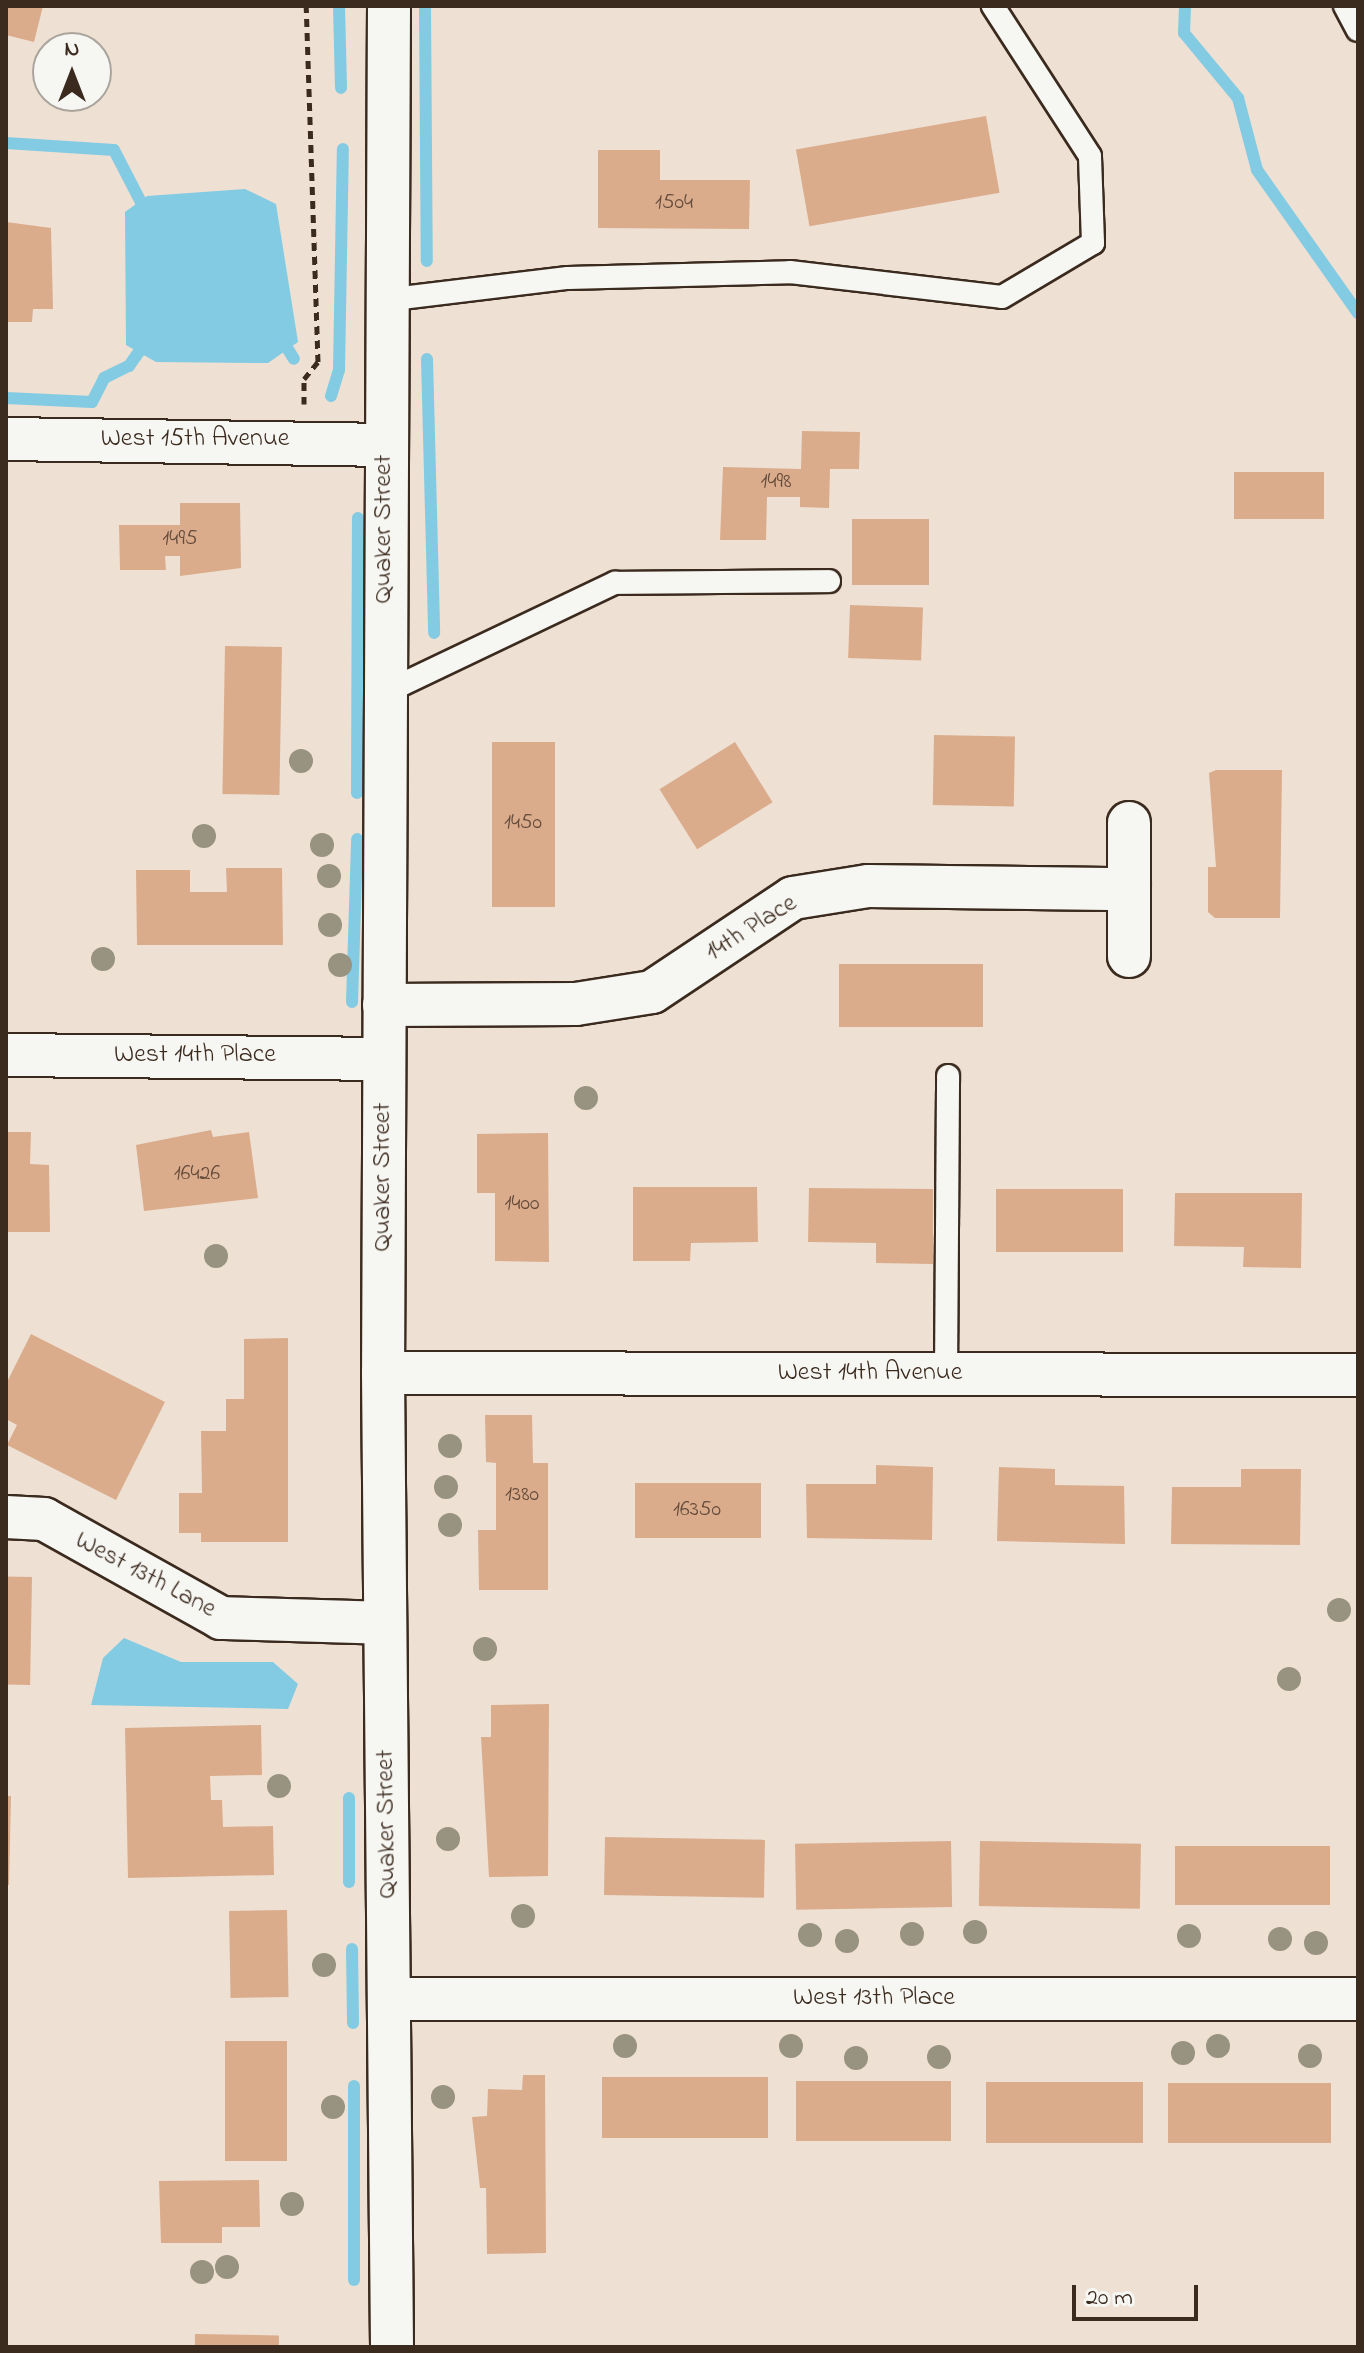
<!DOCTYPE html>
<html>
<head>
<meta charset="utf-8">
<style>
  body { margin:0 }
  #map { position:relative; width:1364px; height:2353px; overflow:hidden; background:#eee0d3; font-family:"Indie Flower",sans-serif }
  div>[style] { position:absolute }
  [style*='--x'] { left:calc(var(--x)*1px); top:calc(var(--y)*1px); width:calc(var(--w)*1px); rotate:calc(var(--a)*1deg) }
  .water>* { inset:0; background:#82cbe3 }
  .stream>* { height:12px; margin:-6px; padding:0 6px; transform-origin:6px; border-radius:6px; background:#82cbe3 }
  .building>* { inset:0; background:#daac8c; transform-origin:0 0 }
  .path>* { height:5px; margin-top:-2.5px; transform-origin:0; background:repeating-linear-gradient(90deg,#3b2a1e 0 8px,transparent 0 14px) }
  .roads { filter:drop-shadow(2px 0 #3b2a1e) drop-shadow(-2px 0 #3b2a1e) drop-shadow(0 2px #3b2a1e) drop-shadow(0 -2px #3b2a1e) }
  .service>* { height:22px; margin:-11px; padding:0 11px; transform-origin:11px; border-radius:11px; background:#f6f6f2 }
  .minor>* { height:42px; margin:-21px; padding:0 21px; transform-origin:21px; border-radius:21px; background:#f6f6f2 }
  .trees>* { width:24px; height:24px; margin:-12px; border-radius:50%; background:#989280 }
  span { translate:-50% -50%; white-space:nowrap; text-align:center; line-height:1.15; -webkit-text-stroke:7px #f6f6f2; paint-order:stroke }
  .number-label { font-size:22px; color:#634a3a }
  .number-label span { -webkit-text-stroke-width:0 }
  .street-label { font-size:26px; color:#3b2a1e }
  .frame { position:absolute; inset:0; border:8px solid #3b2a1e; pointer-events:none }
  .north { position:absolute; left:32px; top:32px; width:80px; height:80px; box-sizing:border-box; background:#f6f6f2; border:2px solid #aba49d; border-radius:50%; rotate:0deg; font-size:22px; font-weight:700; line-height:32px; text-align:center; color:#3b2a1e }
  .north::after { content:''; display:block; margin:auto; width:28px; height:36px; background:#3b2a1e; clip-path:polygon(50% 0,100% 100%,50% 72%,0 100%) }
  .scale { position:absolute; left:1072px; top:2285px; width:126px; height:36px; box-sizing:border-box; border:4px solid #3b2a1e; border-top:0; padding-left:10px; font-size:24px; line-height:28px; white-space:nowrap; color:#3b2a1e; -webkit-text-stroke:6px #f6f6f2; paint-order:stroke }
</style>
</head>
<body>
<div id="map">
  <div class="water">
    <div style="clip-path:polygon(245px 189px,276px 204px,298px 342px,268px 363px,156px 362px,126px 345px,125px 212px,147px 196px)"></div>
    <div style="clip-path:polygon(124px 1638px,181px 1662px,273px 1662px,298px 1684px,288px 1709px,91px 1705px,103px 1658px)"></div>
  </div>
  <div class="stream">
    <div style="--x:339;--y:6;--w:82;--a:88.6"></div>
    <div style="--x:425;--y:6;--w:255;--a:89.6"></div>
    <div style="--x:1185;--y:6;--w:27;--a:92"></div>
    <div style="--x:1184;--y:33;--w:85;--a:50.3"></div>
    <div style="--x:1238;--y:98;--w:74;--a:75.2"></div>
    <div style="--x:1257;--y:170;--w:175;--a:54.8"></div>
    <div style="--x:6;--y:143;--w:108;--a:3.7"></div>
    <div style="--x:114;--y:150;--w:72;--a:62.7"></div>
    <div style="--x:279;--y:335;--w:28;--a:58"></div>
    <div style="--x:427;--y:359;--w:274;--a:88.5"></div>
    <div style="--x:331;--y:396;--w:27;--a:-73"></div>
    <div style="--x:339;--y:370;--w:221;--a:-89"></div>
    <div style="--x:6;--y:398;--w:86;--a:2.7"></div>
    <div style="--x:92;--y:402;--w:27;--a:-63"></div>
    <div style="--x:104;--y:378;--w:28;--a:-26"></div>
    <div style="--x:129;--y:366;--w:32;--a:-55"></div>
    <div style="--x:357;--y:793;--w:275;--a:-89.8"></div>
    <div style="--x:352;--y:1002;--w:163;--a:-88.2"></div>
    <div style="--x:349;--y:1798;--w:84;--a:90"></div>
    <div style="--x:352;--y:1949;--w:74;--a:89.2"></div>
    <div style="--x:354;--y:2086;--w:194;--a:90"></div>
  </div>
  <div class="building">
    <div style="clip-path:polygon(6px 6px,43px 6px,34px 42px,6px 35px)"></div>
    <div style="left:986px;top:116px;width:78px;height:193px;rotate:80deg"></div>
    <div style="clip-path:polygon(598px 150px,660px 150px,660px 180px,750px 180px,749px 229px,598px 228px)"></div>
    <div style="clip-path:polygon(6px 222px,51px 228px,53px 309px,33px 309px,32px 322px,6px 322px)"></div>
    <div style="clip-path:polygon(802px 431px,860px 432px,859px 469px,830px 469px,829px 508px,800px 507px,800px 497px,767px 497px,766px 540px,720px 540px,723px 467px,801px 469px)"></div>
    <div style="left:1234px;top:472px;width:90px;height:47px"></div>
    <div style="clip-path:polygon(180px 503px,240px 503px,241px 568px,180px 576px,180px 556px,165px 556px,166px 570px,120px 570px,119px 525px,180px 525px)"></div>
    <div style="left:852px;top:519px;width:77px;height:66px"></div>
    <div style="left:850px;top:605px;width:73px;height:53px;rotate:2deg"></div>
    <div style="left:225px;top:646px;width:57px;height:148px;rotate:1deg"></div>
    <div style="left:934px;top:735px;width:81px;height:70px;rotate:1deg"></div>
    <div style="left:492px;top:742px;width:63px;height:165px"></div>
    <div style="left:735px;top:742px;width:71px;height:89px;rotate:58deg"></div>
    <div style="clip-path:polygon(1216px 770px,1282px 770px,1280px 918px,1215px 918px,1208px 912px,1208px 867px,1216px 867px,1209px 773px)"></div>
    <div style="clip-path:polygon(226px 868px,282px 868px,283px 945px,137px 945px,136px 870px,190px 870px,190px 892px,227px 892px)"></div>
    <div style="left:839px;top:964px;width:144px;height:63px"></div>
    <div style="clip-path:polygon(211px 1130px,213px 1137px,249px 1132px,258px 1198px,144px 1211px,136px 1145px)"></div>
    <div style="clip-path:polygon(6px 1132px,31px 1132px,30px 1164px,49px 1165px,50px 1232px,6px 1232px)"></div>
    <div style="clip-path:polygon(548px 1133px,549px 1262px,495px 1261px,495px 1193px,477px 1193px,477px 1134px)"></div>
    <div style="clip-path:polygon(633px 1187px,757px 1187px,758px 1242px,691px 1243px,690px 1261px,633px 1261px)"></div>
    <div style="clip-path:polygon(809px 1188px,933px 1189px,933px 1264px,876px 1263px,876px 1243px,808px 1242px)"></div>
    <div style="left:996px;top:1189px;width:127px;height:63px"></div>
    <div style="clip-path:polygon(1175px 1193px,1302px 1193px,1301px 1268px,1243px 1267px,1244px 1247px,1174px 1246px)"></div>
    <div style="clip-path:polygon(31px 1334px,165px 1402px,116px 1500px,7px 1445px,17px 1425px,6px 1419px,6px 1384px)"></div>
    <div style="clip-path:polygon(288px 1338px,288px 1542px,201px 1542px,201px 1533px,179px 1533px,179px 1493px,202px 1493px,201px 1431px,226px 1431px,226px 1399px,244px 1399px,244px 1339px)"></div>
    <div style="clip-path:polygon(485px 1415px,532px 1415px,533px 1463px,548px 1463px,548px 1590px,479px 1590px,478px 1530px,496px 1530px,496px 1463px,486px 1462px)"></div>
    <div style="clip-path:polygon(876px 1465px,933px 1467px,932px 1540px,807px 1538px,806px 1484px,876px 1484px)"></div>
    <div style="clip-path:polygon(999px 1467px,1055px 1469px,1055px 1485px,1124px 1486px,1125px 1544px,997px 1541px)"></div>
    <div style="clip-path:polygon(1241px 1469px,1301px 1469px,1300px 1545px,1171px 1544px,1172px 1487px,1241px 1487px)"></div>
    <div style="left:635px;top:1483px;width:126px;height:55px"></div>
    <div style="left:32px;top:1577px;width:108px;height:26px;rotate:91deg"></div>
    <div style="clip-path:polygon(549px 1704px,548px 1876px,489px 1877px,481px 1737px,491px 1737px,491px 1705px)"></div>
    <div style="clip-path:polygon(261px 1725px,262px 1775px,210px 1776px,211px 1800px,222px 1800px,223px 1827px,273px 1826px,274px 1875px,128px 1878px,125px 1728px)"></div>
    <div style="clip-path:polygon(6px 1796px,11px 1796px,9px 1885px,6px 1885px)"></div>
    <div style="left:605px;top:1837px;width:160px;height:58px;rotate:1deg"></div>
    <div style="left:951px;top:1841px;width:66px;height:156px;rotate:89deg"></div>
    <div style="left:980px;top:1841px;width:161px;height:65px;rotate:1deg"></div>
    <div style="left:1175px;top:1846px;width:155px;height:59px"></div>
    <div style="left:287px;top:1910px;width:87px;height:58px;rotate:89deg"></div>
    <div style="left:287px;top:2041px;width:120px;height:62px;rotate:90deg"></div>
    <div style="clip-path:polygon(523px 2075px,545px 2075px,546px 2253px,487px 2254px,486px 2188px,480px 2188px,472px 2117px,487px 2116px,488px 2089px,522px 2090px)"></div>
    <div style="left:602px;top:2077px;width:166px;height:61px"></div>
    <div style="left:796px;top:2081px;width:155px;height:60px"></div>
    <div style="left:986px;top:2082px;width:157px;height:61px"></div>
    <div style="left:1168px;top:2083px;width:163px;height:60px"></div>
    <div style="clip-path:polygon(259px 2180px,260px 2227px,222px 2227px,222px 2243px,161px 2243px,159px 2181px)"></div>
    <div style="left:195px;top:2334px;width:84px;height:13px;rotate:1deg"></div>
  </div>
  <div class="path">
    <div style="--x:304;--y:404;--w:25;--a:-90"></div>
    <div style="--x:304;--y:379;--w:22;--a:-51"></div>
    <div style="--x:318;--y:362;--w:356;--a:-91.9"></div>
  </div>
  <div class="roads">
    <div class="service">
      <div style="--x:1345;--y:6;--w:27;--a:62"></div>
      <div style="--x:385;--y:300;--w:184;--a:-6.9"></div>
      <div style="--x:568;--y:278;--w:222;--a:-1.5"></div>
      <div style="--x:790;--y:272;--w:213;--a:6.7"></div>
      <div style="--x:1002;--y:297;--w:106;--a:-30.7"></div>
      <div style="--x:1093;--y:243;--w:87;--a:-92"></div>
      <div style="--x:1090;--y:156;--w:179;--a:-122.9"></div>
      <div style="--x:386;--y:692;--w:254;--a:-25.5"></div>
      <div style="--x:615;--y:583;--w:214;--a:-0.5"></div>
      <div style="--x:946;--y:1374;--w:298;--a:-89.6"></div>
    </div>
    <div class="minor">
      <div style="--x:389;--y:6;--w:1367;--a:90.25"></div>
      <div style="--x:383;--y:1373;--w:974;--a:89.47"></div>
      <div style="--x:6;--y:439;--w:378;--a:0.9"></div>
      <div style="--x:1129;--y:823;--w:133;--a:90"></div>
      <div style="--x:384;--y:1005;--w:192;--a:-0.3"></div>
      <div style="--x:576;--y:1004;--w:77;--a:-9"></div>
      <div style="--x:652;--y:992;--w:169;--a:-33.7"></div>
      <div style="--x:793;--y:898;--w:76;--a:-9.1"></div>
      <div style="--x:868;--y:886;--w:261;--a:0.7"></div>
      <div style="--x:6;--y:1055;--w:378;--a:0.6"></div>
      <div style="--x:383;--y:1373;--w:975;--a:0.12"></div>
      <div style="--x:6;--y:1517;--w:38;--a:3"></div>
      <div style="--x:44;--y:1519;--w:203;--a:29.2"></div>
      <div style="--x:221;--y:1618;--w:164;--a:1.7"></div>
      <div style="--x:389;--y:1999;--w:969;--a:0"></div>
    </div>
  </div>
  <div class="trees">
    <div style="left:301px;top:761px"></div>
    <div style="left:204px;top:836px"></div>
    <div style="left:322px;top:845px"></div>
    <div style="left:329px;top:876px"></div>
    <div style="left:330px;top:925px"></div>
    <div style="left:103px;top:959px"></div>
    <div style="left:340px;top:965px"></div>
    <div style="left:586px;top:1098px"></div>
    <div style="left:216px;top:1256px"></div>
    <div style="left:450px;top:1446px"></div>
    <div style="left:446px;top:1487px"></div>
    <div style="left:450px;top:1525px"></div>
    <div style="left:1339px;top:1610px"></div>
    <div style="left:485px;top:1649px"></div>
    <div style="left:1289px;top:1679px"></div>
    <div style="left:279px;top:1786px"></div>
    <div style="left:448px;top:1839px"></div>
    <div style="left:523px;top:1916px"></div>
    <div style="left:975px;top:1932px"></div>
    <div style="left:912px;top:1934px"></div>
    <div style="left:810px;top:1935px"></div>
    <div style="left:1189px;top:1936px"></div>
    <div style="left:1280px;top:1939px"></div>
    <div style="left:847px;top:1941px"></div>
    <div style="left:1316px;top:1943px"></div>
    <div style="left:324px;top:1965px"></div>
    <div style="left:625px;top:2046px"></div>
    <div style="left:791px;top:2046px"></div>
    <div style="left:1218px;top:2046px"></div>
    <div style="left:1183px;top:2053px"></div>
    <div style="left:1310px;top:2056px"></div>
    <div style="left:939px;top:2057px"></div>
    <div style="left:856px;top:2058px"></div>
    <div style="left:443px;top:2097px"></div>
    <div style="left:333px;top:2107px"></div>
    <div style="left:292px;top:2204px"></div>
    <div style="left:227px;top:2267px"></div>
    <div style="left:202px;top:2272px"></div>
  </div>
  <div class="number-label">
    <span style="left:674px;top:204px">1504</span>
    <span style="left:776px;top:483px">1498</span>
    <span style="left:180px;top:540px">1495</span>
    <span style="left:523px;top:824px">1450</span>
    <span style="left:197px;top:1175px">16426</span>
    <span style="left:522px;top:1205px">1400</span>
    <span style="left:522px;top:1496px">1380</span>
    <span style="left:697px;top:1511px">16350</span>
  </div>
  <div class="street-label">
    <span style="left:195px;top:440px">West 15th Avenue</span>
    <span style="left:385px;top:529px;rotate:-90deg">Quaker Street</span>
    <span style="left:752px;top:929px;rotate:-32deg">14th Place</span>
    <span style="left:195px;top:1056px">West 14th Place</span>
    <span style="left:384px;top:1177px;rotate:-90deg">Quaker Street</span>
    <span style="left:870px;top:1374px">West 14th Avenue</span>
    <span style="left:145px;top:1576px;rotate:28deg">West 13th Lane</span>
    <span style="left:388px;top:1824px;rotate:-91deg">Quaker Street</span>
    <span style="left:874px;top:1999px">West 13th Place</span>
  </div>
  <div class="frame"></div>
  <div class="north">N</div>
  <div class="scale">20 m</div>
</div>
</body>
</html>
